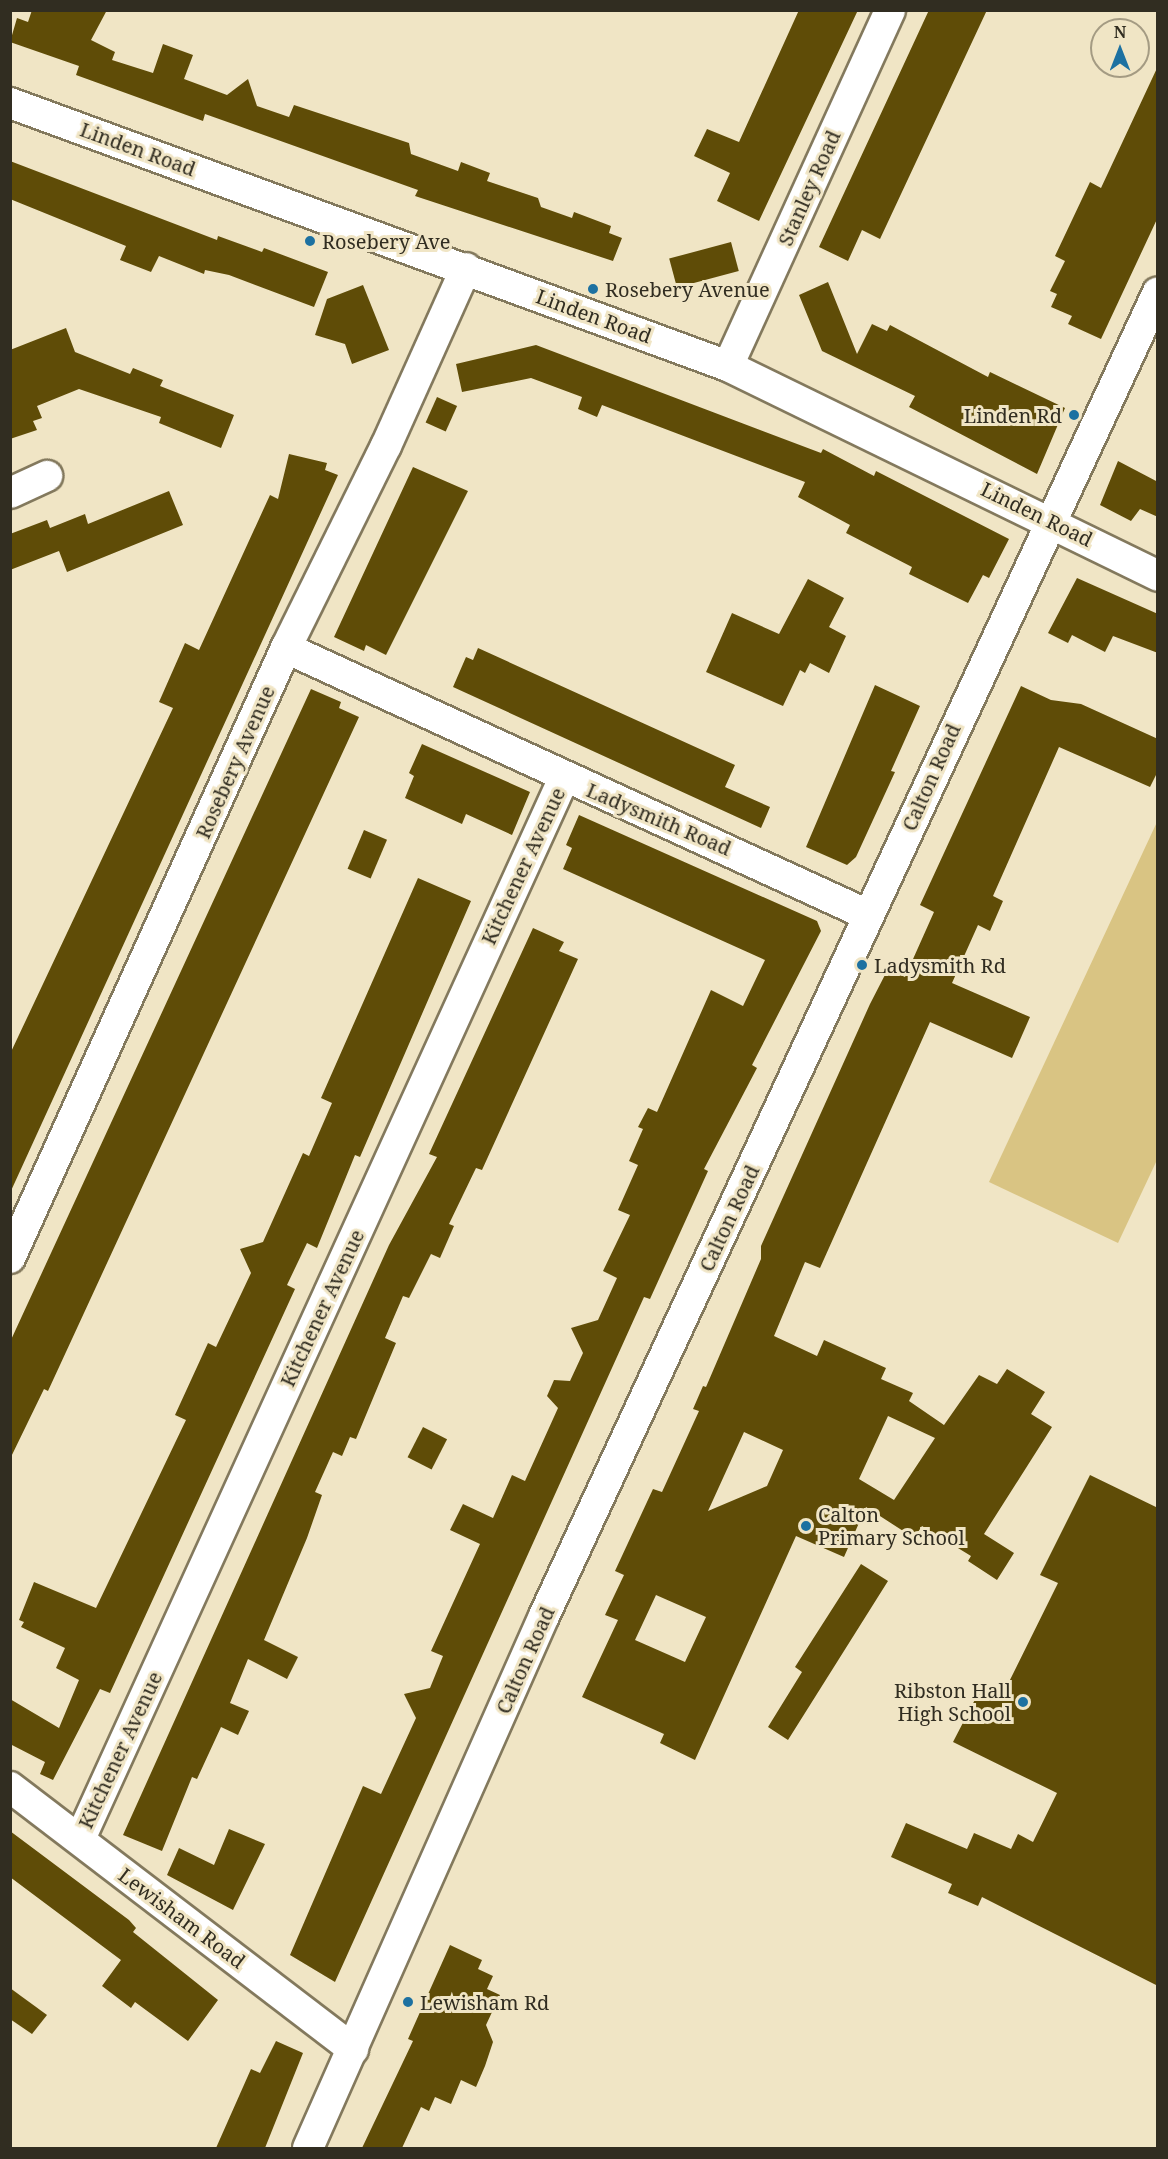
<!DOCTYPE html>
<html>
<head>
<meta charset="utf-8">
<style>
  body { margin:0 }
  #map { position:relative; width:1168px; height:2159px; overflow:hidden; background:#f0e5c5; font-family:"Noto Serif",serif }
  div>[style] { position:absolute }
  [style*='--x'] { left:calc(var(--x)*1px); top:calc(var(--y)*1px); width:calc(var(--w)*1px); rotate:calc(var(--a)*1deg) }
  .green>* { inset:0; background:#d9c483 }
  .building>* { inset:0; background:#5f4c07; transform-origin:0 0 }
  .roads { filter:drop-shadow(2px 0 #83795d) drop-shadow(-2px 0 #83795d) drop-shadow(0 2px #83795d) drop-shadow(0 -2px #83795d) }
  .minor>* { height:30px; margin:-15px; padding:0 15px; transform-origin:15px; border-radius:15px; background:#fff }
  .dots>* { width:16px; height:16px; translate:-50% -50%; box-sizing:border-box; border:3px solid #f0e5c5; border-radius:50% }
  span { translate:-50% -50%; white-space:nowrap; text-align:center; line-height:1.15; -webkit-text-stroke:6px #f0e5c5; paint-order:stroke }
  .street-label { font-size:20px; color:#312d21 }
  .poi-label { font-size:20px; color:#312d21 }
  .left { translate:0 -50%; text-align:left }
  .right { translate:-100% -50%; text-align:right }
  .frame { position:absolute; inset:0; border:12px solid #312d21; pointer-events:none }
  .north { position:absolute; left:1090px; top:18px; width:60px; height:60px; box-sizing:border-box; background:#f0e5c5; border:2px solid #a49b83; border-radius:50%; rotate:0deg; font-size:16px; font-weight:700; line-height:24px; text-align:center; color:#312d21 }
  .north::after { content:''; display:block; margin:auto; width:21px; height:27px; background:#1d71a1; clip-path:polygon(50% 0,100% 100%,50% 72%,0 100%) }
</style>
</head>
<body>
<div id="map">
  <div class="green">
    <div style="clip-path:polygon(1157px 822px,1157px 1160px,1118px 1243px,989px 1182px)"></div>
  </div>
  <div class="building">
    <div style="clip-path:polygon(32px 10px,107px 10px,91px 40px,115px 52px,112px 60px,153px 73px,163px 44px,193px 55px,184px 79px,227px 95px,248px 79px,257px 106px,289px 117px,294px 105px,409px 143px,411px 154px,458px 171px,461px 162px,490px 173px,487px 181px,538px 198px,541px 207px,572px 218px,574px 212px,611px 226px,609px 233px,622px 238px,613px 261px,415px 196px,418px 190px,236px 125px,205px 114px,203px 121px,76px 75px,79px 66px,10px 42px,17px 18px,28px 22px)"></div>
    <div style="clip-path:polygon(799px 10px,858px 10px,759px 221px,717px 201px,730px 173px,694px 156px,707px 129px,739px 142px)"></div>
    <div style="clip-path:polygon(929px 10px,987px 10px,880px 239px,862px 230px,848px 261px,819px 247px)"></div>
    <div style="clip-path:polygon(1158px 66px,1158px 217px,1101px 339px,1068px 324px,1072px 316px,1051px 307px,1057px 294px,1050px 291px,1065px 261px,1055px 256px,1090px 182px,1101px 188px)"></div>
    <div style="clip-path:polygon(10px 161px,217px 240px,218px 236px,262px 252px,264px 248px,328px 272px,314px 307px,229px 275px,205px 270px,204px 274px,159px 256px,151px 272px,120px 260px,126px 246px,10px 199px)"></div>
    <div style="left:731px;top:242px;width:30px;height:64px;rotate:75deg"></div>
    <div style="clip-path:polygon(828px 282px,857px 354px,872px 324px,887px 331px,890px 325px,988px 377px,990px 372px,1065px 408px,1037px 474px,909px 407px,915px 396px,822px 351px,799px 295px)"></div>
    <div style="clip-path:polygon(363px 285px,389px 350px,352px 364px,345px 344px,315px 335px,327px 299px)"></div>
    <div style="clip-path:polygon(66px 328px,75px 352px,130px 374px,133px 368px,163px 380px,160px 386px,234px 415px,221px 448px,159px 423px,161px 417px,79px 389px,37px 406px,42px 418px,33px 421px,37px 430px,10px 439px,10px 350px)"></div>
    <div style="clip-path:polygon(536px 345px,821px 453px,823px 449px,874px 476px,876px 471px,1009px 539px,989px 578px,983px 575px,968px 603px,909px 574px,912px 567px,846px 533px,850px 525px,798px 497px,805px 482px,602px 405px,597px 417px,578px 409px,582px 397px,531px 378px,462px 392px,456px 364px)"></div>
    <div style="left:437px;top:397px;width:22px;height:28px;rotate:24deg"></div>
    <div style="clip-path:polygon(289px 454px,327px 463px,325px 470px,338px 475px,10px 1193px,10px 1054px,173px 708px,159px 702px,185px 643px,199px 650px,270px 495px,278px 499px)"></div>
    <div style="clip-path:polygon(1118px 461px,1158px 482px,1158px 517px,1140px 509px,1131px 521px,1100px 505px)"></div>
    <div style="clip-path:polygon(413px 467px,468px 491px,386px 655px,366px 645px,364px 651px,334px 637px)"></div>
    <div style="clip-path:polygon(169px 491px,183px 525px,67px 572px,59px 551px,10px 570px,10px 534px,47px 520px,50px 528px,85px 514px,88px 524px)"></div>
    <div style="clip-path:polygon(1077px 578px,1158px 614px,1158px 653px,1113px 636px,1105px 652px,1072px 635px,1068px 643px,1048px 633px)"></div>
    <div style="clip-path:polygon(808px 579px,844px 598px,829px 627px,846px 636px,829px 673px,810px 663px,805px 673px,800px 670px,783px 706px,706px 672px,732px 613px,779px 634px)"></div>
    <div style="clip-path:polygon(478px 648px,735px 765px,725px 787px,770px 807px,761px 828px,453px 687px,466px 657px,473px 660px)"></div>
    <div style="clip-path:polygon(875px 685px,920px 706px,891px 771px,895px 772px,856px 857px,847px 865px,806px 847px)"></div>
    <div style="clip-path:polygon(evenodd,1021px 686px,1051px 700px,1081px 704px,1158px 739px,1158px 771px,1150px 787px,1059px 747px,993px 896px,1003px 901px,990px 931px,978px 925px,952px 983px,1030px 1017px,1012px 1058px,930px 1022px,820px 1268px,805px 1262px,774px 1336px,817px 1356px,824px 1340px,886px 1368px,881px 1379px,913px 1393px,909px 1401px,944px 1425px,979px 1375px,997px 1384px,1007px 1369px,1045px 1392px,1031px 1414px,1052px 1427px,984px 1534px,1014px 1553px,997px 1580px,968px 1561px,971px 1556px,922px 1526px,914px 1538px,866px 1507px,844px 1557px,796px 1536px,695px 1760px,660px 1743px,664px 1734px,582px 1697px,618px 1620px,605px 1615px,624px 1575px,615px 1571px,653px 1489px,662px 1492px,699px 1411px,693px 1409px,703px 1386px,706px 1387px,761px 1259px,761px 1246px,870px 1004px,888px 969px,905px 977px,934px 912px,920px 905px,1021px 686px,888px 1416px,935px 1438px,894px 1500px,859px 1479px,888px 1416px,1021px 686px,744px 1432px,783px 1450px,767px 1486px,708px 1511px,744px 1432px,1021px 686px,656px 1595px,706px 1617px,685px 1662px,635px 1640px,656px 1595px)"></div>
    <div style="clip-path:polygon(311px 689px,341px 702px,339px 708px,359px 717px,48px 1391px,44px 1389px,10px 1459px,10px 1342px)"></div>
    <div style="clip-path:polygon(422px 744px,530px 792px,512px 835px,466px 814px,462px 824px,405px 798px,414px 776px,409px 773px)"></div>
    <div style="clip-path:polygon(579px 815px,817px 921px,821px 931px,752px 1065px,757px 1068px,704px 1169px,708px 1171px,650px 1299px,644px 1297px,335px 1982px,290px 1955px,363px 1786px,381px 1794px,416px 1718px,404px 1694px,430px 1688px,443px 1656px,431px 1651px,480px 1544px,450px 1530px,463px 1504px,493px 1518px,512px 1475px,525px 1481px,558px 1408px,547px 1396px,554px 1380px,570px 1381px,583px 1353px,571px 1328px,598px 1320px,617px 1278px,603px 1271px,630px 1215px,618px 1210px,638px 1165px,629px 1161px,643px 1129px,638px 1127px,648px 1108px,657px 1112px,711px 990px,743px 1006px,765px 960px,563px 869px,572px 848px,566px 845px)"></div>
    <div style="left:364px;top:830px;width:25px;height:42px;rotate:23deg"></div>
    <div style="clip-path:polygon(418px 878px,471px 901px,360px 1157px,355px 1155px,317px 1248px,307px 1243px,287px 1285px,295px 1289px,110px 1693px,100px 1689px,53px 1780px,40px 1774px,45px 1762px,10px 1744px,10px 1699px,59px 1728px,79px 1680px,56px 1668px,65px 1648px,21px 1627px,24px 1622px,19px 1620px,34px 1582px,96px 1608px,186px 1420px,175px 1415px,208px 1343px,216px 1347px,251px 1273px,240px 1249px,263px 1242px,303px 1153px,309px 1156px,332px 1103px,321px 1098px)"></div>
    <div style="clip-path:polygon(533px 928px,564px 942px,559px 951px,578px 959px,482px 1170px,476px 1168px,449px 1224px,454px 1226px,440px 1258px,431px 1254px,409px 1298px,403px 1296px,385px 1338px,396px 1343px,356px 1439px,350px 1437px,342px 1456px,333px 1452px,315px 1492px,322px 1495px,307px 1538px,264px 1640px,298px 1657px,287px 1679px,248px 1659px,230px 1703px,249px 1711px,238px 1735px,221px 1727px,197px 1779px,192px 1777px,162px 1851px,123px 1835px,389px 1245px,437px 1157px,429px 1154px)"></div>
    <div style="left:423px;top:1427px;width:27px;height:34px;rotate:27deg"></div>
    <div style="clip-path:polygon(1090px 1475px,1158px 1508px,1158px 1986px,982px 1897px,978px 1906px,948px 1893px,952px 1884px,891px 1857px,906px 1823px,967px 1849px,974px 1833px,1011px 1849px,1018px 1834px,1033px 1842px,1057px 1793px,953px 1742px,983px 1684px,1003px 1694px,1058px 1583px,1040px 1575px)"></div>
    <div style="clip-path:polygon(861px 1564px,888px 1581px,788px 1740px,768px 1727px,802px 1672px,795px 1667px)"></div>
    <div style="clip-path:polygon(229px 1829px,265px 1844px,233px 1910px,167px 1875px,179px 1848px,214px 1865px)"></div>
    <div style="clip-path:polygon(10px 1831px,129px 1920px,136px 1928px,133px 1932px,218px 2000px,188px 2041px,135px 2002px,131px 2008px,102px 1986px,121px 1960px,10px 1877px)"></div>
    <div style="clip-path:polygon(450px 1945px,482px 1960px,478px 1969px,493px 1976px,487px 1989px,500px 1995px,486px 2025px,493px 2042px,485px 2066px,476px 2087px,461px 2080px,451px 2104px,435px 2097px,429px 2111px,421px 2107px,402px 2148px,362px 2148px,413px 2041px,408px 2039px)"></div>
    <div style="clip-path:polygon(10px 1988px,47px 2015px,32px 2034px,10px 2019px)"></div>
    <div style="clip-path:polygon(276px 2041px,303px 2053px,265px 2148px,216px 2148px,251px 2069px,260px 2073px)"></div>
  </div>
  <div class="roads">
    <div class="minor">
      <div style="--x:10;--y:103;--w:765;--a:20.12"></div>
      <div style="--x:728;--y:366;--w:479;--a:26"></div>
      <div style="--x:728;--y:366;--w:391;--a:-65.5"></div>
      <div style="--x:10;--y:493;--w:41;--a:-24.7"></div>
      <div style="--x:286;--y:648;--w:640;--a:24.64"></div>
      <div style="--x:10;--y:1258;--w:670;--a:-65.66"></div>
      <div style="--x:286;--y:648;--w:225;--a:-63.7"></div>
      <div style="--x:386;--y:446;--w:195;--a:-65.8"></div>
      <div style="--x:10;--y:1787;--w:432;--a:37.4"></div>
      <div style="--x:80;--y:1839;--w:1166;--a:-65.48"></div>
      <div style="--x:308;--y:2148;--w:582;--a:-66.08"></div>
      <div style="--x:544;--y:1616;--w:1459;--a:-65.12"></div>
    </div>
  </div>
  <div class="dots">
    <div style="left:310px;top:241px;background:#1d71a1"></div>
    <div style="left:593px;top:289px;background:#1d71a1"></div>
    <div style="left:1074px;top:415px;background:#1d71a1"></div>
    <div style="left:862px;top:965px;background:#1d71a1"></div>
    <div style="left:806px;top:1526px;background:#1d71a1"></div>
    <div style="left:1023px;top:1702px;background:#1d71a1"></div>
    <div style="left:408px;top:2002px;background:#1d71a1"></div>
  </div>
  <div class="street-label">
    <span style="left:138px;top:149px;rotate:20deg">Linden Road</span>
    <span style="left:809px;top:188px;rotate:-66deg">Stanley Road</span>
    <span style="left:594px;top:316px;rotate:20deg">Linden Road</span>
    <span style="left:1037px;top:514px;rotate:26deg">Linden Road</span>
    <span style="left:235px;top:762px;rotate:-66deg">Rosebery Avenue</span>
    <span style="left:931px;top:777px;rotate:-66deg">Calton Road</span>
    <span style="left:659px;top:819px;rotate:23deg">Ladysmith Road</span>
    <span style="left:523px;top:866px;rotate:-65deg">Kitchener Avenue</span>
    <span style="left:729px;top:1218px;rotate:-65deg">Calton Road</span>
    <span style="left:322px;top:1308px;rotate:-65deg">Kitchener Avenue</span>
    <span style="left:525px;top:1660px;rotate:-66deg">Calton Road</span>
    <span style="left:120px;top:1750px;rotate:-65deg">Kitchener Avenue</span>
    <span style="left:182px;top:1918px;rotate:37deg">Lewisham Road</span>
  </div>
  <div class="poi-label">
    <span class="left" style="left:322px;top:241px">Rosebery Ave</span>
    <span class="left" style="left:605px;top:289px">Rosebery Avenue</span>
    <span class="right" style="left:1062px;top:415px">Linden Rd</span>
    <span class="left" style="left:874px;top:965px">Ladysmith Rd</span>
    <span class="left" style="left:818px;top:1526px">Calton<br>Primary School</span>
    <span class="right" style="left:1011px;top:1702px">Ribston Hall<br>High School</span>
    <span class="left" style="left:420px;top:2002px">Lewisham Rd</span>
  </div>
  <div class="frame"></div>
  <div class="north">N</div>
</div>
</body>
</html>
